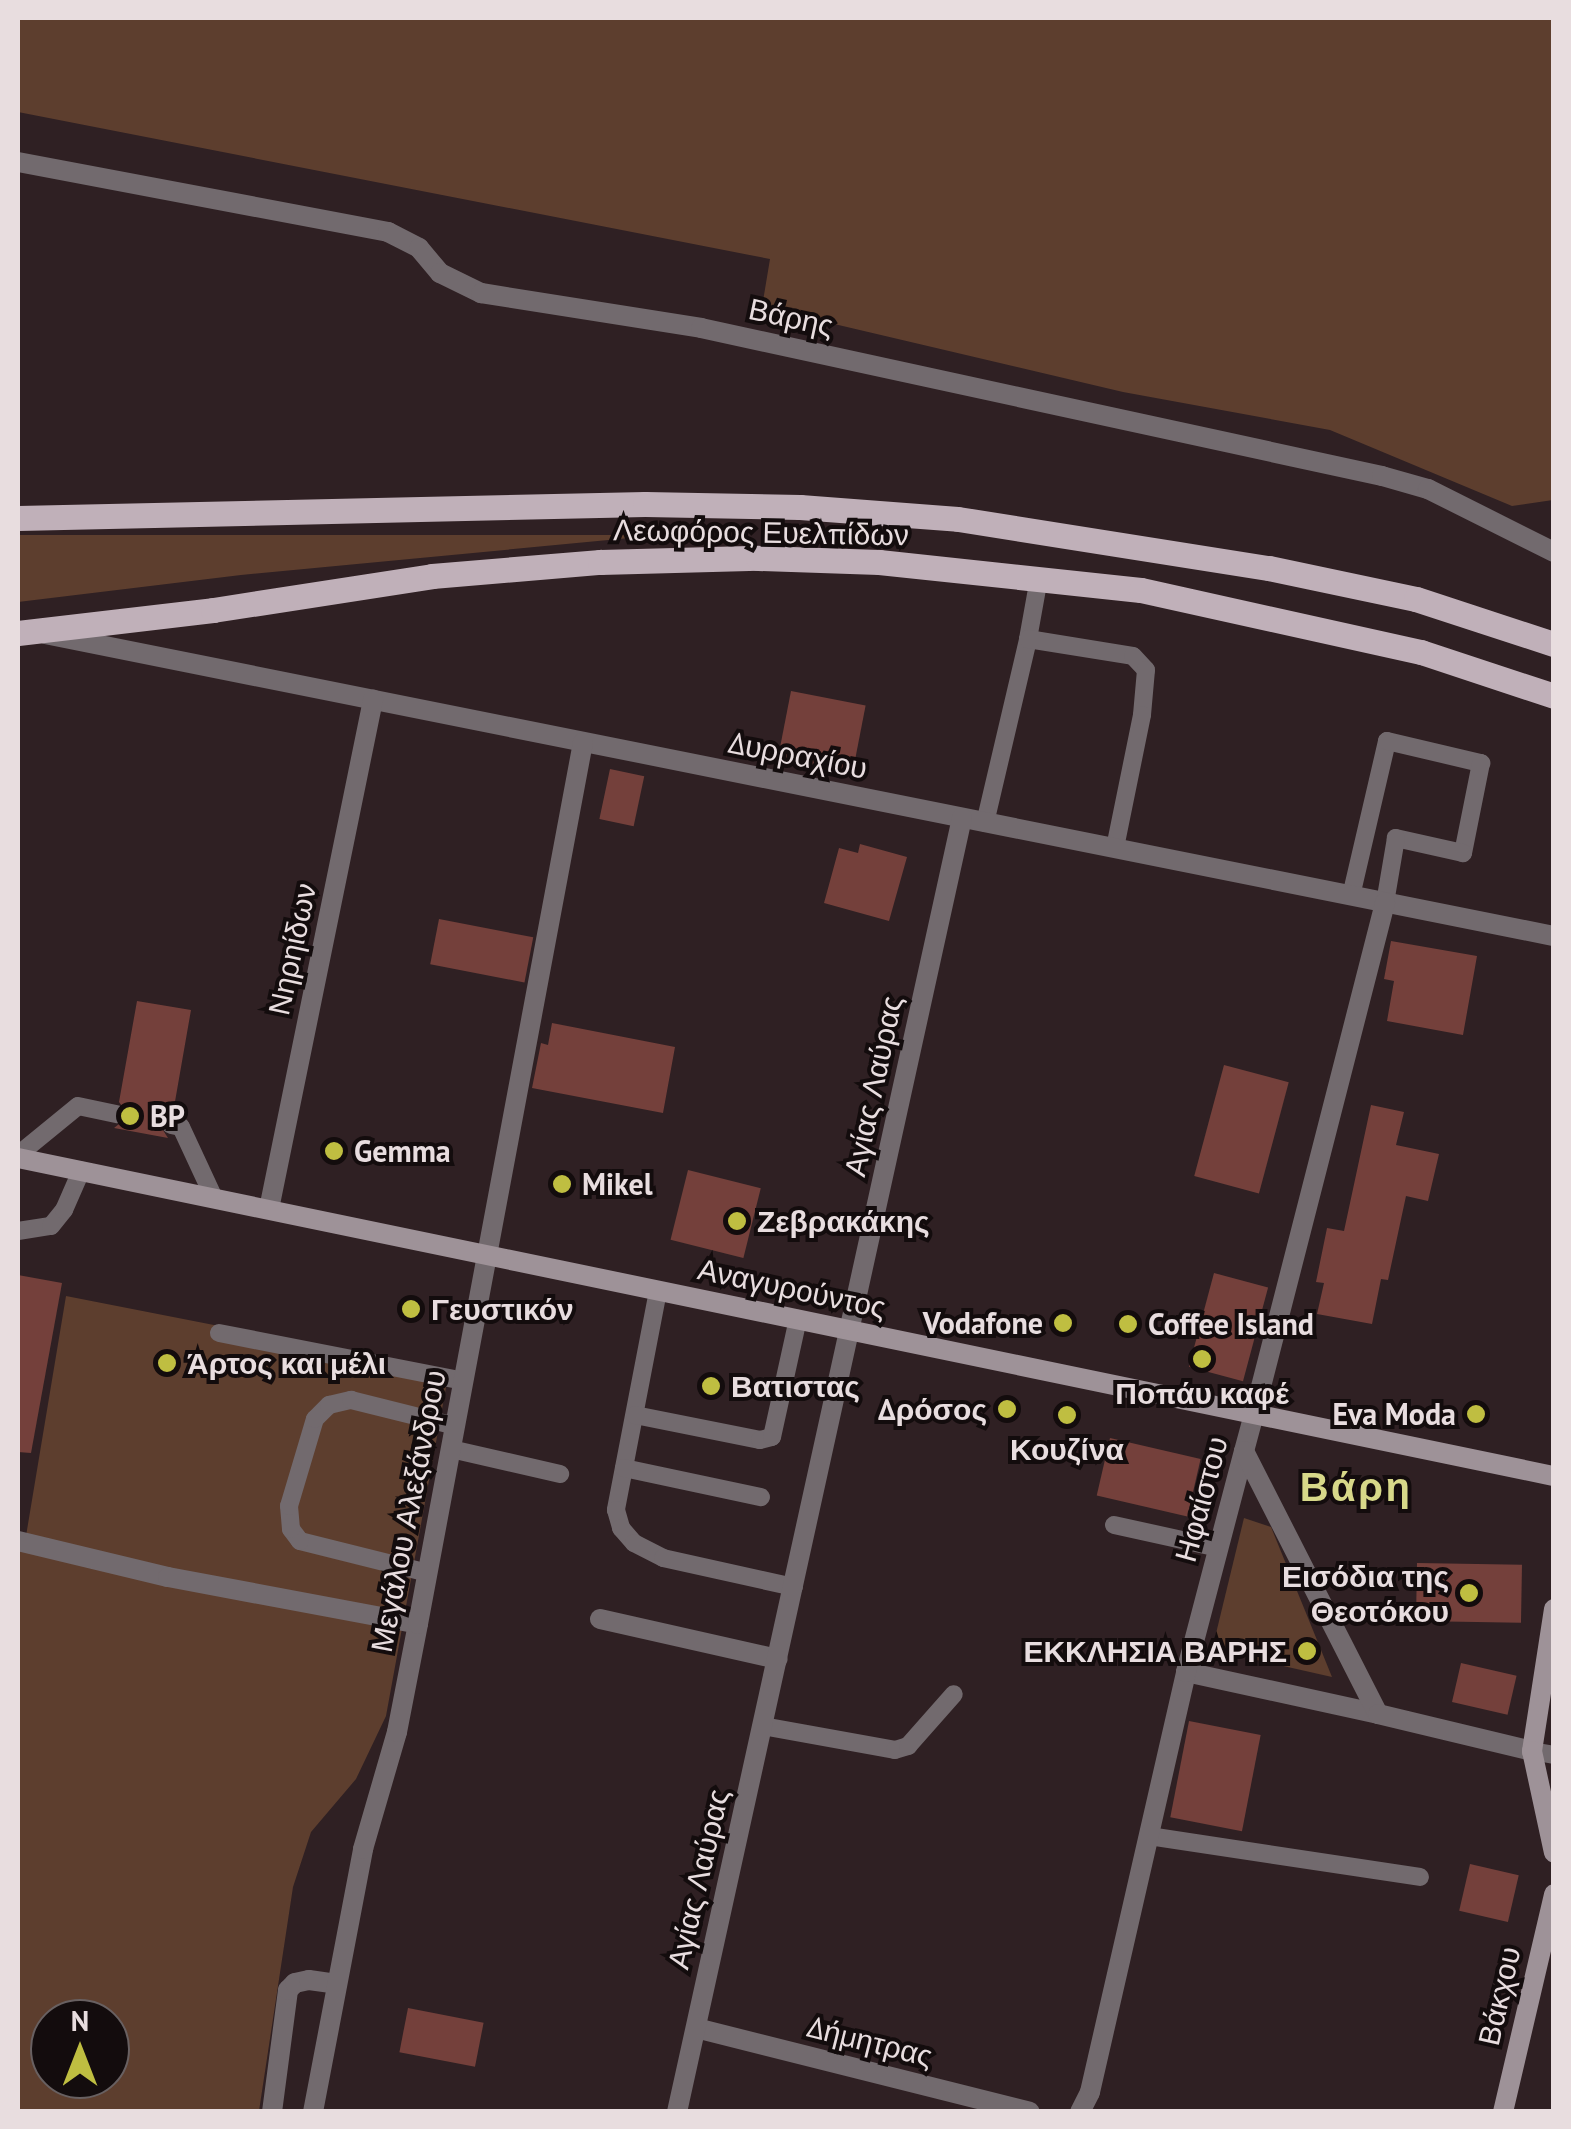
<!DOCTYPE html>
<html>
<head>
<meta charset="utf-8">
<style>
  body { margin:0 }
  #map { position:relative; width:1571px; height:2129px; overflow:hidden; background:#2f2023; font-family:"PT Sans",sans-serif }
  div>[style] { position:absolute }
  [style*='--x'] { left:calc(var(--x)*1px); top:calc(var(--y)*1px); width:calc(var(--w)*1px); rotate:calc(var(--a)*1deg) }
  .green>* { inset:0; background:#5d3e2e }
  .building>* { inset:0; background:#74403b; transform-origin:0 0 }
  .service>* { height:18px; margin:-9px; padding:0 9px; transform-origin:9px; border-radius:9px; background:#726a6e }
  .minor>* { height:20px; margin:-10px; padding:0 10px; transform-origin:10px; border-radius:10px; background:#726a6e }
  .tertiary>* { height:20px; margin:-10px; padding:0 10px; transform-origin:10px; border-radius:10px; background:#726a6e }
  .secondary>* { height:20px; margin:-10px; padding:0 10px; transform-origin:10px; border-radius:10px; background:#9e9298 }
  .primary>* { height:25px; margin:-12.5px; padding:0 12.5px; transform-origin:12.5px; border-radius:12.5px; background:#c0b0b9 }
  .dots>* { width:28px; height:28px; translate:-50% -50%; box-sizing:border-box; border:5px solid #130c0d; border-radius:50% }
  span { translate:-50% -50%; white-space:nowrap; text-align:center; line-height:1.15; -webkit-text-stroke:8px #130c0d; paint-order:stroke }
  .street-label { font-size:30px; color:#e8dddf }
  .poi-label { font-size:30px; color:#e8dddf; font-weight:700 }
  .left { translate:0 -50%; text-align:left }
  .right { translate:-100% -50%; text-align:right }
  .district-label { font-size:40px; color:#d7d889; font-weight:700; letter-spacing:2.5px }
  .frame { position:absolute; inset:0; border:20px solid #e8dddf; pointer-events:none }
  .north { position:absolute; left:30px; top:1999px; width:100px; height:100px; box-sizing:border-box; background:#130c0d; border:2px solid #686061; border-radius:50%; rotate:0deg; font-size:28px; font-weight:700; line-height:40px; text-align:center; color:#e8dddf }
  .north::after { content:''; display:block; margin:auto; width:35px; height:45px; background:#bfbe41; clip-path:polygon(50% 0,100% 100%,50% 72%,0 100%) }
</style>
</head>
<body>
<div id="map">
  <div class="green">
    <div style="clip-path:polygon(18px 18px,1553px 18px,1553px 500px,1512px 506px,1330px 430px,1123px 392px,762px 307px,770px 259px,18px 112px)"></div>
    <div style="clip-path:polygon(18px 535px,661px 535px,241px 575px,18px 602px)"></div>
    <div style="clip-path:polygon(evenodd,66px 1296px,449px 1371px,386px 1716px,356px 1779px,311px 1832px,293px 1887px,259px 2111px,18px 2112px,18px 1550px,24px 1548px,66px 1296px,50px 2019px,110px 2019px,110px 2079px,50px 2079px,50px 2019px)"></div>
    <div style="clip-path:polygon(1244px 1518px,1271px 1527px,1332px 1677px,1212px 1650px)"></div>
  </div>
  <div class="building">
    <div style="left:791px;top:691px;width:76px;height:73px;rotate:11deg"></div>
    <div style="left:610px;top:769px;width:35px;height:51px;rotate:12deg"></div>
    <div style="clip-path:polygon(860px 844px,907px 857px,889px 921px,824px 903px,839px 848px,858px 853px)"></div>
    <div style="left:439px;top:919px;width:96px;height:46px;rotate:11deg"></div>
    <div style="clip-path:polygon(1391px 941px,1477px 956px,1463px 1035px,1387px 1021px,1394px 981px,1384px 979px)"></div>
    <div style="clip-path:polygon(137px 1001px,191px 1010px,173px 1113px,162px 1116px,159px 1124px,168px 1138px,114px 1128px,129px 1116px,119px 1102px)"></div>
    <div style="clip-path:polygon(552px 1023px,675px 1047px,663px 1113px,532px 1088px,541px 1043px,548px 1045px)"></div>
    <div style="left:1224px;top:1065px;width:67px;height:115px;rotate:15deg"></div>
    <div style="clip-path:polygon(1371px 1105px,1404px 1112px,1396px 1145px,1439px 1154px,1428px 1201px,1406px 1196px,1388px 1280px,1381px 1279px,1372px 1324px,1317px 1314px,1324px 1283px,1316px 1282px,1327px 1228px,1344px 1231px)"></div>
    <div style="left:688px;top:1170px;width:75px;height:72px;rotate:14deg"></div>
    <div style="left:1214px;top:1273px;width:56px;height:97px;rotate:15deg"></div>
    <div style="clip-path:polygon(18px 1275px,62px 1283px,31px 1453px,18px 1452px)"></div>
    <div style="left:1110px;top:1438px;width:93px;height:59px;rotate:13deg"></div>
    <div style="left:1417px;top:1563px;width:105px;height:58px;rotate:1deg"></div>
    <div style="left:1461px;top:1663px;width:57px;height:40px;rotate:13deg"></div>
    <div style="left:1189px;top:1721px;width:73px;height:98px;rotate:11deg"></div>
    <div style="left:1470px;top:1864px;width:50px;height:48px;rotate:13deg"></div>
    <div style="left:408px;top:2008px;width:77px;height:45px;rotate:11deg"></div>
  </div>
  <div class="service">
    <div style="--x:1028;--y:639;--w:62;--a:-79.8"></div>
    <div style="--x:985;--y:823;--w:189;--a:-76.8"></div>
    <div style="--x:1028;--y:639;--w:106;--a:9.2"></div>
    <div style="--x:1133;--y:656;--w:19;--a:47"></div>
    <div style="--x:1146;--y:670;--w:45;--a:95.1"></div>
    <div style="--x:1142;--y:715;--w:136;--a:101.5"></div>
    <div style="--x:1351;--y:896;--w:159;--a:-76.9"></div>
    <div style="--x:1387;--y:741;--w:97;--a:13.2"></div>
    <div style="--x:1481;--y:763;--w:92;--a:101.3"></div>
    <div style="--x:1463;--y:853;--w:69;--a:-167.4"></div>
    <div style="--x:1396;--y:838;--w:66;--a:99.6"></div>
    <div style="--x:171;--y:1125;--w:10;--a:11"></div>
    <div style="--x:181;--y:1127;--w:78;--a:65.1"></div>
    <div style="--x:18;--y:1155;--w:77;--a:-39.2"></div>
    <div style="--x:78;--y:1106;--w:40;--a:12"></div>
    <div style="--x:18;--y:1231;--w:33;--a:-9"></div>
    <div style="--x:51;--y:1226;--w:21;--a:-51"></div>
    <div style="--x:64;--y:1210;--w:43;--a:-66.4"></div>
    <div style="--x:658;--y:1291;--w:223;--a:100.9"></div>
    <div style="--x:616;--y:1510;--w:19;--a:74"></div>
    <div style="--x:621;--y:1528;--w:20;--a:49"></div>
    <div style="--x:634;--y:1543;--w:33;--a:27"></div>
    <div style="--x:663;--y:1558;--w:134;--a:12.5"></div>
    <div style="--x:219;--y:1333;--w:249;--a:11.1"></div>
    <div style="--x:635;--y:1415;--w:127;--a:11.3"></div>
    <div style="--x:760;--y:1440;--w:12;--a:-14"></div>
    <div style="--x:772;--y:1437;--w:121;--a:-77.6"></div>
    <div style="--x:451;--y:1449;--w:112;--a:12.9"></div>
    <div style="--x:624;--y:1468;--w:140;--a:12"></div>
    <div style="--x:1114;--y:1525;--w:107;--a:12.4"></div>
    <div style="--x:428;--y:1573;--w:132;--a:-166"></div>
    <div style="--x:300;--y:1541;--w:15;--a:-127"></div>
    <div style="--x:291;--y:1529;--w:23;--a:-95"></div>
    <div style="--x:289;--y:1506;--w:91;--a:-73.4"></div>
    <div style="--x:315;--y:1419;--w:20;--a:-45"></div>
    <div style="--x:329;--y:1405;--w:23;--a:-13"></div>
    <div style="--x:351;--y:1400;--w:107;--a:14"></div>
    <div style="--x:763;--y:1726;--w:134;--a:10.3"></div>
    <div style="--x:895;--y:1750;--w:14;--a:-17"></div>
    <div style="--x:908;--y:1746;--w:69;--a:-48.5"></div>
    <div style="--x:1532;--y:1751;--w:22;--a:10"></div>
    <div style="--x:1149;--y:1836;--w:274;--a:8.6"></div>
  </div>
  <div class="minor">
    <div style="--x:18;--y:162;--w:377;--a:10.7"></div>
    <div style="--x:388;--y:232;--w:35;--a:27"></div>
    <div style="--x:419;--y:248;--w:33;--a:50"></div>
    <div style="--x:440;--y:273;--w:46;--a:26"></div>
    <div style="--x:481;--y:293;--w:223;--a:9"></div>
    <div style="--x:701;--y:328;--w:697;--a:12.26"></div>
    <div style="--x:1382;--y:476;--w:48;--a:15.8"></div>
    <div style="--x:1428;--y:489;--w:141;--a:26.6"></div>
    <div style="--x:45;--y:634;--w:1539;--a:11.32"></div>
    <div style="--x:269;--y:1209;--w:520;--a:-78.45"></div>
    <div style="--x:1254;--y:1414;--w:528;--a:-75.62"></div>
    <div style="--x:18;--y:1541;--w:154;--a:13.5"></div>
    <div style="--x:168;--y:1577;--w:254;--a:10.6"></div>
    <div style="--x:600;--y:1619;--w:182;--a:12.7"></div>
    <div style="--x:1186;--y:1672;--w:197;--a:12.3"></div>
    <div style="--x:696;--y:2028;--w:344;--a:14.1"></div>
    <div style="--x:272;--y:2112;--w:123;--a:-82.5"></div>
    <div style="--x:288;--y:1990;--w:10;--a:-45"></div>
    <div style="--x:295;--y:1983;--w:14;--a:-12"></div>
    <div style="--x:309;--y:1980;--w:28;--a:8"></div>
    <div style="--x:313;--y:2112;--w:268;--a:-79.2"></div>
    <div style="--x:363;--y:1849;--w:122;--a:-73.8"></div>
    <div style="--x:397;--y:1732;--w:110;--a:-79"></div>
    <div style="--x:418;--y:1624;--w:897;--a:-79.4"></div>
    <div style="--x:677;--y:2112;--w:1325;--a:-77.58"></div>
    <div style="--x:1080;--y:2112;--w:22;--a:-63"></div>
    <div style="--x:1090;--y:2092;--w:431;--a:-77.1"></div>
    <div style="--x:1186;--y:1672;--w:228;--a:-75.3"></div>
  </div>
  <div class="tertiary">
    <div style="--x:1254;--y:1414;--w:38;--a:105"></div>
    <div style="--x:1244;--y:1451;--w:295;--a:63"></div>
    <div style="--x:1378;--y:1714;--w:158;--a:13.5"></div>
  </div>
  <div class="secondary">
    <div style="--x:18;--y:1158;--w:1569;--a:11.7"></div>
    <div style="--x:1554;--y:1609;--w:144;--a:98.8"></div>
    <div style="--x:1532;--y:1751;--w:104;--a:77.8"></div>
    <div style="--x:1503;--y:2112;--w:224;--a:-76.8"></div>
  </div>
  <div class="primary">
    <div style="--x:18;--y:518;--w:627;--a:-1.28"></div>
    <div style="--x:645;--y:504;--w:155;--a:1.1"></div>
    <div style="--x:800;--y:507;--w:158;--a:4.3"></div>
    <div style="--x:958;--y:519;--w:315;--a:9"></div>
    <div style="--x:1269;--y:568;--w:150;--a:11.9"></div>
    <div style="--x:1416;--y:599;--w:145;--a:18.1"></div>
    <div style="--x:18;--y:633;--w:196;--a:-6.7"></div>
    <div style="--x:213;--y:610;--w:222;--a:-8.8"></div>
    <div style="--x:432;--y:576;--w:169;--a:-4.8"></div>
    <div style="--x:600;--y:562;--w:158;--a:-1.5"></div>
    <div style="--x:758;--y:558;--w:121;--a:1.9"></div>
    <div style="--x:879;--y:562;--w:263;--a:6.1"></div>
    <div style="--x:1141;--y:590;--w:287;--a:12.5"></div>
    <div style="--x:1421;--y:652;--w:140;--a:18.3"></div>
  </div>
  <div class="dots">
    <div style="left:130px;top:1116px;background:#bfbe41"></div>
    <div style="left:334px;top:1151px;background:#bfbe41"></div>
    <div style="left:562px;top:1184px;background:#bfbe41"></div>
    <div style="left:737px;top:1221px;background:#bfbe41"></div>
    <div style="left:411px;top:1309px;background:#bfbe41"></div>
    <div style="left:1063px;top:1323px;background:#bfbe41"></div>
    <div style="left:1128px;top:1324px;background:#bfbe41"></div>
    <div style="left:1202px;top:1359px;background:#bfbe41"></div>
    <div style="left:167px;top:1363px;background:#bfbe41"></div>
    <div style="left:711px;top:1386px;background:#bfbe41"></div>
    <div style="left:1007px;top:1409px;background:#bfbe41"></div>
    <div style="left:1476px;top:1414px;background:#bfbe41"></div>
    <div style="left:1067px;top:1415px;background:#bfbe41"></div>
    <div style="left:1469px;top:1593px;background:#bfbe41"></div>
    <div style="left:1307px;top:1651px;background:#bfbe41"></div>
  </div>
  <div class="street-label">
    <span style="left:791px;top:317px;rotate:12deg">Βάρης</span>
    <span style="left:761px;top:532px;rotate:1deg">Λεωφόρος Ευελπίδων</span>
    <span style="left:798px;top:755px;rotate:11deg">Δυρραχίου</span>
    <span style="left:292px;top:949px;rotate:-78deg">Νηρηίδων</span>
    <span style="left:873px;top:1086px;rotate:-78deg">Αγίας Λαύρας</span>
    <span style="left:792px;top:1288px;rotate:12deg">Αναγυρούντος</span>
    <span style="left:1201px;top:1499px;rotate:-75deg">Ηφαίστου</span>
    <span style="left:408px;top:1511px;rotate:-79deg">Μεγάλου Αλεξάνδρου</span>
    <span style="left:698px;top:1879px;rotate:-77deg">Αγίας Λαύρας</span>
    <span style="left:1499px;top:1996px;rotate:-77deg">Βάκχου</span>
    <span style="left:870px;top:2041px;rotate:14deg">Δήμητρας</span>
  </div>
  <div class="poi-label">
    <span class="left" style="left:150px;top:1116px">BP</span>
    <span class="left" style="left:354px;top:1151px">Gemma</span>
    <span class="left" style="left:582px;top:1184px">Mikel</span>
    <span class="left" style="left:757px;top:1221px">Ζεβρακάκης</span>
    <span class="left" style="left:431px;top:1309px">Γευστικόν</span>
    <span class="right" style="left:1043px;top:1323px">Vodafone</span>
    <span class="left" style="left:1148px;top:1324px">Coffee Island</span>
    <span class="left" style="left:187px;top:1363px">Άρτος και μέλι</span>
    <span class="left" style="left:731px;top:1386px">Βατιστας</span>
    <span style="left:1202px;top:1393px">Ποπάυ καφέ</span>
    <span class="right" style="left:987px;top:1409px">Δρόσος</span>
    <span class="right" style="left:1456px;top:1414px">Eva Moda</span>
    <span style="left:1067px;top:1449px">Κουζίνα</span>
    <span class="right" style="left:1449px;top:1593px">Εισόδια της<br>Θεοτόκου</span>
    <span class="right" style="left:1287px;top:1651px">ΕΚΚΛΗΣΙΑ ΒΑΡΗΣ</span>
  </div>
  <div class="district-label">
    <span style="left:1356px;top:1486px">Βάρη</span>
  </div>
  <div class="frame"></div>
  <div class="north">N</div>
</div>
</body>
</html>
